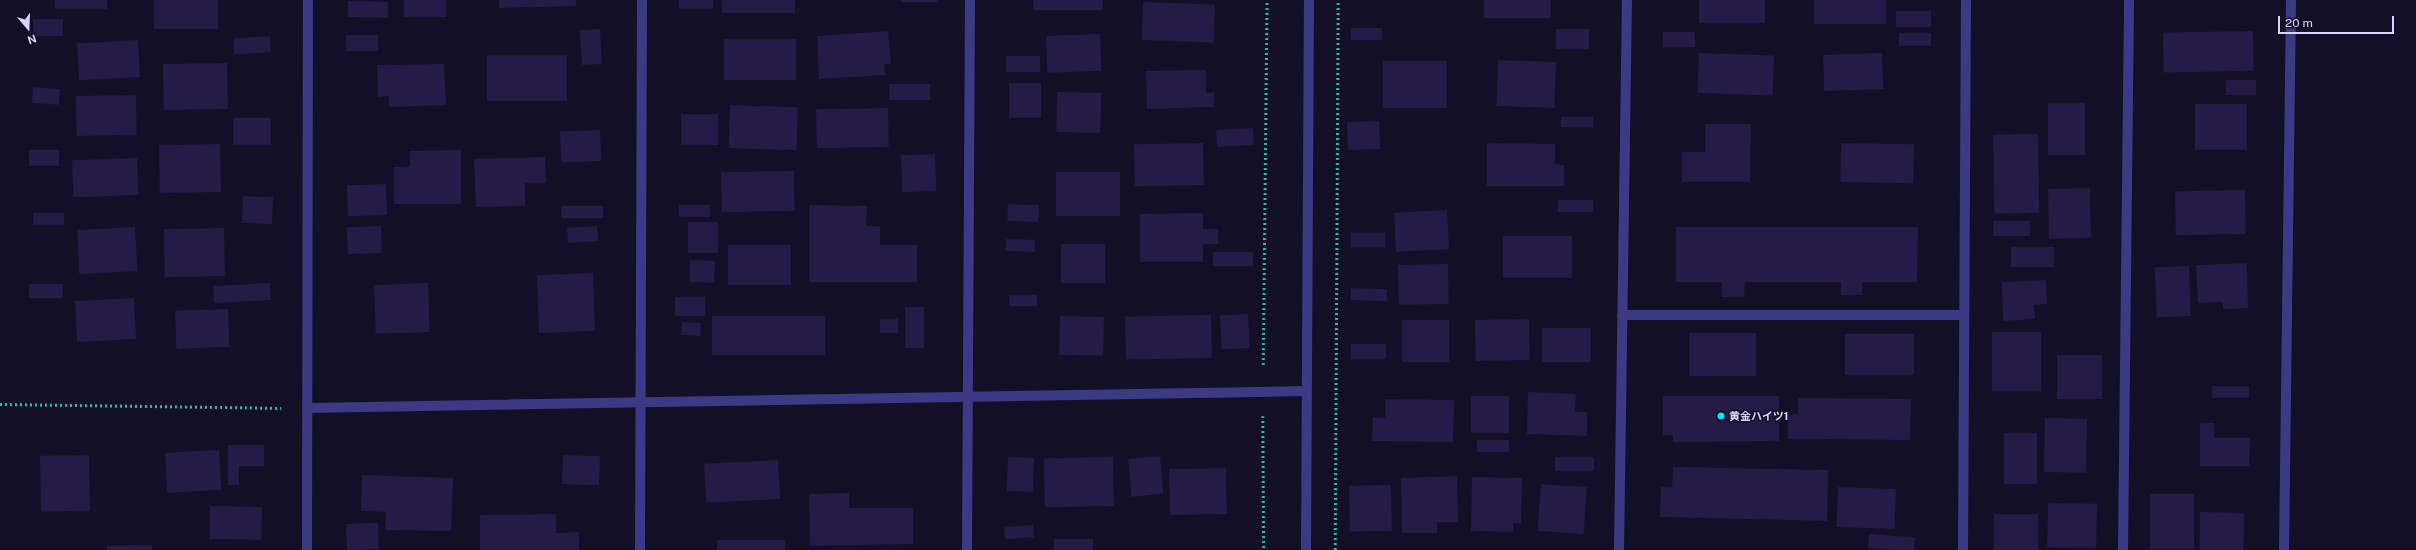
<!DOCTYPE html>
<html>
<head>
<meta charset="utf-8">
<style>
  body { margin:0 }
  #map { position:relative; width:2416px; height:550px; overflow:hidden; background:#130f26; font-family:"Public Sans","Noto Sans JP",sans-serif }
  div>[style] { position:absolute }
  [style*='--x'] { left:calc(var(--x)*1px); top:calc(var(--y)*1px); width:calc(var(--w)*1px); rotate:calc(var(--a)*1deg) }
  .building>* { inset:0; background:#241b47; transform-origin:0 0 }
  .path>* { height:2.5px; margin-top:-1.25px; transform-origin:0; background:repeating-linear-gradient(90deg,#2fb8b0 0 2px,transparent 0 5px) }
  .minor>* { height:10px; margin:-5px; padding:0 5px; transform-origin:5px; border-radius:5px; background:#3d3a85 }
  .dots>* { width:11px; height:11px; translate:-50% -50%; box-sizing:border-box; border:2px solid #130f26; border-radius:50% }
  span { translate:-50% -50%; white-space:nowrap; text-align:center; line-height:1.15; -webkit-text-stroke:3px #130f26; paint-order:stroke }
  .poi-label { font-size:11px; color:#d9d4ff; font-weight:700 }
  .left { translate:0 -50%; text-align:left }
  .north { position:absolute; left:8px; top:8px; width:40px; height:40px; -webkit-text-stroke:3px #130f26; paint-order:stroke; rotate:161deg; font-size:11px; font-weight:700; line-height:16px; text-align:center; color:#d9d4ff }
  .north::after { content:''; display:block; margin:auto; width:14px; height:18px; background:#d9d4ff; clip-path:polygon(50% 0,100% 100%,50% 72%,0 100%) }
  .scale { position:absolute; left:2278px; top:16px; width:116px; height:18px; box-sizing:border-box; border:2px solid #d9d4ff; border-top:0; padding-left:5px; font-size:12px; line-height:14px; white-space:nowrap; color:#d9d4ff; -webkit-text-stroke:3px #130f26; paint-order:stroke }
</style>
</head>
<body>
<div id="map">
  <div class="building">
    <div style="left:55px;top:0;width:52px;height:9px"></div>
    <div style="left:154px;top:0;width:64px;height:29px"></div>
    <div style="left:404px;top:0;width:42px;height:17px"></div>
    <div style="clip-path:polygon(499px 0,576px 0,576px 6px,499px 8px)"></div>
    <div style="left:679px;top:0;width:34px;height:9px"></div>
    <div style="left:722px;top:0;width:73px;height:13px"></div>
    <div style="left:901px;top:0;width:36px;height:2px"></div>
    <div style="left:1033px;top:0;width:70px;height:10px"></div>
    <div style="left:1484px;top:0;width:67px;height:18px"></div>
    <div style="left:1699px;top:0;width:66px;height:23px"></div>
    <div style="left:1814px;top:0;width:72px;height:24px"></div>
    <div style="left:348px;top:1px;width:40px;height:16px;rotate:1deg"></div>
    <div style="left:1143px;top:2px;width:72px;height:38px;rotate:2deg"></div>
    <div style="left:1896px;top:11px;width:35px;height:16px"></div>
    <div style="left:33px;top:19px;width:30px;height:17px"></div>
    <div style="left:1382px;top:28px;width:12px;height:31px;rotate:90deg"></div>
    <div style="left:600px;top:29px;width:35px;height:20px;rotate:87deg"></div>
    <div style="left:1589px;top:29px;width:20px;height:33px;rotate:90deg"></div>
    <div style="clip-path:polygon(888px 31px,891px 64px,884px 64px,885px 75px,819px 79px,817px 36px)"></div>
    <div style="left:2253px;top:31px;width:40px;height:90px;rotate:89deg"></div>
    <div style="left:1695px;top:32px;width:15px;height:32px;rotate:90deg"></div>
    <div style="left:1899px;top:33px;width:32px;height:13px"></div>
    <div style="left:1100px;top:34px;width:37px;height:54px;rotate:88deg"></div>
    <div style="left:346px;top:35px;width:32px;height:16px"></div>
    <div style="left:270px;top:36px;width:16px;height:37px;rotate:86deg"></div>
    <div style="left:724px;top:39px;width:72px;height:41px"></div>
    <div style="left:138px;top:40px;width:37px;height:61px;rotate:87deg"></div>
    <div style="left:1699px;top:53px;width:75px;height:40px;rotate:2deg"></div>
    <div style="left:1882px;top:53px;width:36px;height:59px;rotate:88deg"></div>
    <div style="left:567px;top:55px;width:46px;height:80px;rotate:90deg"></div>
    <div style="left:1040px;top:56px;width:16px;height:34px;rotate:90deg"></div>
    <div style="left:1498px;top:60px;width:58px;height:46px;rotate:2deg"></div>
    <div style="left:1383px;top:61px;width:64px;height:47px"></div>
    <div style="left:227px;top:63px;width:46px;height:64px;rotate:89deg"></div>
    <div style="clip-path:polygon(444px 64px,446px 105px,389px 107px,389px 96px,378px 97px,377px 65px)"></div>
    <div style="clip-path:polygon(1206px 70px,1206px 93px,1214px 92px,1214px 107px,1147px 109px,1146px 71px)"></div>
    <div style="left:2226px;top:80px;width:30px;height:15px"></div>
    <div style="left:1009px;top:83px;width:32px;height:35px"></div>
    <div style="left:889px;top:84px;width:41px;height:16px"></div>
    <div style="left:33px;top:87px;width:27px;height:16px;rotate:4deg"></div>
    <div style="left:1057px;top:92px;width:44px;height:40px;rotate:1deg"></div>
    <div style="left:136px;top:95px;width:40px;height:60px;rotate:89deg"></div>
    <div style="left:2048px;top:103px;width:37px;height:52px"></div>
    <div style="left:2247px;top:104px;width:46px;height:52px;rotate:90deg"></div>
    <div style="left:730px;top:105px;width:68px;height:43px;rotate:2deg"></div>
    <div style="left:888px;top:108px;width:39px;height:72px;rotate:89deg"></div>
    <div style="left:681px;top:114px;width:37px;height:31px"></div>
    <div style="left:1593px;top:117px;width:10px;height:32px;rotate:90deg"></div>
    <div style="left:271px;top:118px;width:27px;height:38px;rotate:90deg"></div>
    <div style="left:1379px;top:121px;width:28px;height:32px;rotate:88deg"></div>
    <div style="clip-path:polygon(1705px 124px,1751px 124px,1750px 182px,1682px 182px,1682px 152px,1705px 152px)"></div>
    <div style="left:1253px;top:128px;width:17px;height:37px;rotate:87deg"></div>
    <div style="left:600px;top:130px;width:31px;height:40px;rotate:88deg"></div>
    <div style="left:2038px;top:134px;width:79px;height:45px;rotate:89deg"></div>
    <div style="left:1203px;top:143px;width:42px;height:69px;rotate:89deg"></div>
    <div style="clip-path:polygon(1487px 143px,1555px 144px,1555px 164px,1564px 165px,1564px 186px,1487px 186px)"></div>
    <div style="left:1841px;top:143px;width:73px;height:39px;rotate:1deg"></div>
    <div style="left:220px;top:144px;width:48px;height:61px;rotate:89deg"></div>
    <div style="left:29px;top:150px;width:30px;height:16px"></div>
    <div style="clip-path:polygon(461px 150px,461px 204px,394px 204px,394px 167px,410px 167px,410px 151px)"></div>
    <div style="left:935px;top:154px;width:37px;height:34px;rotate:88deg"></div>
    <div style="clip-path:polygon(545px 157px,546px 183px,525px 183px,525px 206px,476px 207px,474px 159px)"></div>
    <div style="left:137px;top:158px;width:37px;height:65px;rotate:88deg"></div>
    <div style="left:794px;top:171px;width:40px;height:73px;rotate:89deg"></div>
    <div style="left:1056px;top:172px;width:64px;height:44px"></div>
    <div style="left:386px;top:184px;width:31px;height:39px;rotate:88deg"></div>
    <div style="left:2090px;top:188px;width:50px;height:42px;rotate:89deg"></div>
    <div style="left:2245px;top:190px;width:44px;height:70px;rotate:89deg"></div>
    <div style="left:243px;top:196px;width:30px;height:27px;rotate:2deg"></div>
    <div style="left:1558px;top:200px;width:35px;height:12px"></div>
    <div style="left:1008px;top:204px;width:31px;height:17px;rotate:2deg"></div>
    <div style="left:710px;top:205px;width:12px;height:31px;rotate:90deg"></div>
    <div style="clip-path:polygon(809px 205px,867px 206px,866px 226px,880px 226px,880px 245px,917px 245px,917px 282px,809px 282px)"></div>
    <div style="left:603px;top:206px;width:12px;height:42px;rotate:90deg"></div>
    <div style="left:1447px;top:210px;width:39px;height:53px;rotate:87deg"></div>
    <div style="left:33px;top:213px;width:31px;height:12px"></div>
    <div style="clip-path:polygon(1203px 213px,1203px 229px,1218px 229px,1218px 244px,1203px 244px,1203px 262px,1140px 262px,1140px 214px)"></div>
    <div style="left:1993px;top:221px;width:37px;height:15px"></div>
    <div style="left:718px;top:222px;width:31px;height:30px;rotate:90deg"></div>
    <div style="left:381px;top:226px;width:27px;height:34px;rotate:88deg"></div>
    <div style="left:597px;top:226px;width:15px;height:30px;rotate:86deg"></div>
    <div style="left:135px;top:227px;width:44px;height:58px;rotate:87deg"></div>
    <div style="clip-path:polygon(1676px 227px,1918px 227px,1917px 282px,1862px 282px,1862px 295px,1841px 295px,1841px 282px,1745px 282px,1744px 297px,1722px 297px,1722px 282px,1676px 282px)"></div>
    <div style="left:224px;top:228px;width:48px;height:60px;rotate:89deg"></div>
    <div style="left:1351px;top:233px;width:34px;height:14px"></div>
    <div style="left:1572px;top:236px;width:42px;height:69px;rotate:90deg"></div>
    <div style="left:1006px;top:239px;width:29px;height:12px;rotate:2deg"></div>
    <div style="left:1061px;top:244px;width:44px;height:39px"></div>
    <div style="left:791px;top:245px;width:40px;height:63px;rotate:90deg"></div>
    <div style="left:2011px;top:247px;width:43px;height:20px"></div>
    <div style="left:1253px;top:252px;width:14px;height:40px;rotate:90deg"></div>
    <div style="left:690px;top:260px;width:25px;height:22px;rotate:2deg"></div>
    <div style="clip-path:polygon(2247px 263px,2248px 308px,2223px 309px,2223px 302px,2198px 303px,2196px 265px)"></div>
    <div style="left:1448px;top:264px;width:40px;height:50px;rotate:89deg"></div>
    <div style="left:2189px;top:266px;width:50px;height:34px;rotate:88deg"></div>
    <div style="left:593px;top:273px;width:58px;height:56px;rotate:88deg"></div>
    <div style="clip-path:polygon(2046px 280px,2047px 304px,2034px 305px,2035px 319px,2003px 321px,2002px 282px)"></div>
    <div style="left:270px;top:283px;width:17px;height:57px;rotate:87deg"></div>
    <div style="left:428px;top:283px;width:49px;height:54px;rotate:88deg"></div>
    <div style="left:63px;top:284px;width:14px;height:34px;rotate:90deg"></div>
    <div style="left:1351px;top:288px;width:36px;height:12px;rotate:2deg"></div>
    <div style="left:1037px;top:295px;width:11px;height:28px;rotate:90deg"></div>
    <div style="left:675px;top:297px;width:30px;height:19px"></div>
    <div style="left:134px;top:298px;width:41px;height:59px;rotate:87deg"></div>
    <div style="left:905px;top:307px;width:19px;height:41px"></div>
    <div style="left:228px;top:309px;width:38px;height:53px;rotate:88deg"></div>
    <div style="left:1248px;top:314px;width:34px;height:28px;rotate:87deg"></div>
    <div style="left:1211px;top:315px;width:43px;height:86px;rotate:89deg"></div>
    <div style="left:712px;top:316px;width:113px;height:39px"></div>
    <div style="left:1060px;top:316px;width:44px;height:39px;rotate:1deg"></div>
    <div style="left:880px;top:319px;width:18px;height:14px"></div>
    <div style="left:1529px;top:319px;width:41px;height:54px;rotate:89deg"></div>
    <div style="left:1402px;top:320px;width:47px;height:42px"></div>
    <div style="left:682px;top:322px;width:19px;height:13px;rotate:3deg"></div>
    <div style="left:1542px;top:328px;width:49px;height:34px"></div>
    <div style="left:2041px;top:332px;width:59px;height:49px;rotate:90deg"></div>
    <div style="left:1689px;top:333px;width:67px;height:43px"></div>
    <div style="left:1845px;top:334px;width:69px;height:41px"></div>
    <div style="left:1351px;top:344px;width:35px;height:15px"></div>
    <div style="left:2057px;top:355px;width:45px;height:44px"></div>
    <div style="left:2249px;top:386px;width:12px;height:37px;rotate:90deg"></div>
    <div style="clip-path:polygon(1528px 392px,1576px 394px,1575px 412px,1587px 412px,1587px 436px,1527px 434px)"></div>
    <div style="left:1471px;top:396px;width:38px;height:37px"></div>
    <div style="clip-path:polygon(1663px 396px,1779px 396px,1779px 441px,1673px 442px,1673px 435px,1663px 435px)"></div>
    <div style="clip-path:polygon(1798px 398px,1911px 399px,1910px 440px,1788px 439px,1788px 415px,1798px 414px)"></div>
    <div style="clip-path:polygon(1385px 399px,1454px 400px,1453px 442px,1372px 441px,1373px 417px,1385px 418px)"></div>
    <div style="left:2045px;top:418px;width:42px;height:54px;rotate:1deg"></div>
    <div style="clip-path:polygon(2200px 423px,2214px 423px,2214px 438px,2250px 438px,2249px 466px,2200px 466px)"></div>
    <div style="left:2004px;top:433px;width:33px;height:51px"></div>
    <div style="left:1477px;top:440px;width:32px;height:12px"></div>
    <div style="clip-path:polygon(228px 445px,264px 445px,264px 466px,239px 466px,239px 485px,228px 485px)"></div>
    <div style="left:219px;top:450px;width:40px;height:54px;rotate:87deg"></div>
    <div style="left:89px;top:455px;width:56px;height:49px;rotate:89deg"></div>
    <div style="left:563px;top:455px;width:37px;height:29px;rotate:2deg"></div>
    <div style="left:1160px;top:456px;width:38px;height:32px;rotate:85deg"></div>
    <div style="left:1008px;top:457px;width:26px;height:34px;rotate:2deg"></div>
    <div style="left:1113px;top:457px;width:49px;height:69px;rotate:89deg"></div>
    <div style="left:1555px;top:457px;width:39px;height:14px"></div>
    <div style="left:778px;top:460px;width:39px;height:74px;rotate:87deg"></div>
    <div style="clip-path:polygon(1673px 467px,1828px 470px,1827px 521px,1660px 517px,1661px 487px,1672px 487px)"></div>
    <div style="left:1226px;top:468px;width:46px;height:57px;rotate:89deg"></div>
    <div style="clip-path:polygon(362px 475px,453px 478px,451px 531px,385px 530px,386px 512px,361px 511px)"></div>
    <div style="clip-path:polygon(1457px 476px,1458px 522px,1437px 522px,1437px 533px,1402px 533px,1401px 478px)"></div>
    <div style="clip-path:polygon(1472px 477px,1522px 478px,1521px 523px,1513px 523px,1513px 532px,1471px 531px)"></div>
    <div style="left:1541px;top:484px;width:46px;height:47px;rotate:4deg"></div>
    <div style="left:1391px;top:485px;width:46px;height:42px;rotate:89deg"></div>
    <div style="left:1838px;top:487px;width:58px;height:40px;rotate:2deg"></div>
    <div style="clip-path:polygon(849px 493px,849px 508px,913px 508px,913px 544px,810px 546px,809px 494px)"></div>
    <div style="left:2150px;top:494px;width:44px;height:55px"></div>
    <div style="left:2048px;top:503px;width:49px;height:44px;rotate:1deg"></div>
    <div style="left:210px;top:506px;width:52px;height:33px;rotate:1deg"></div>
    <div style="left:2200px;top:512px;width:44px;height:38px;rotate:1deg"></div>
    <div style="clip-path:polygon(556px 514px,556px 533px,579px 532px,579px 550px,480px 550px,480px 515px)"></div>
    <div style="left:1994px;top:514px;width:44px;height:36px"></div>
    <div style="left:378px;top:523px;width:26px;height:32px;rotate:88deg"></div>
    <div style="left:1033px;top:525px;width:12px;height:29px;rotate:85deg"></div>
    <div style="left:1869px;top:534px;width:46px;height:14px;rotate:4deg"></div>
    <div style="left:1054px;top:539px;width:39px;height:11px"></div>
    <div style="left:785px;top:540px;width:10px;height:68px;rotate:90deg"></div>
    <div style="clip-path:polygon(152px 545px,152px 550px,107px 550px,107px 546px)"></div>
  </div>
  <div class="path">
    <div style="--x:1263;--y:365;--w:365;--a:-89.4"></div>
    <div style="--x:0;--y:404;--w:281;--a:0.8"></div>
    <div style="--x:1263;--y:416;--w:134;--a:89.6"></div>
    <div style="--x:1335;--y:550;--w:550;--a:-89.69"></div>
  </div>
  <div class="minor">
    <div style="--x:1622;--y:315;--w:342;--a:0"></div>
    <div style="--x:307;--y:408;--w:999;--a:-0.97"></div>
    <div style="--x:307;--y:550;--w:550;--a:-89.9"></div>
    <div style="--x:640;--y:550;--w:550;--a:-89.79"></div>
    <div style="--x:967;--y:550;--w:550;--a:-89.69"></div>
    <div style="--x:1306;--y:550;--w:550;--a:-89.69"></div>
    <div style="--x:1619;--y:550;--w:550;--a:-89.17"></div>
    <div style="--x:1963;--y:550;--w:550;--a:-89.69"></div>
    <div style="--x:2123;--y:550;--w:550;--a:-89.37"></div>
    <div style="--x:2284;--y:550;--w:550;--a:-89.27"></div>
  </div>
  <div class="dots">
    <div style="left:1721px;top:416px;background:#00e5ff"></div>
  </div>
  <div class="poi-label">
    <span class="left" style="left:1729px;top:416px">黄金ハイツ1</span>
  </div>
  <div class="north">N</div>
  <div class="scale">20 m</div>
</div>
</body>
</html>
